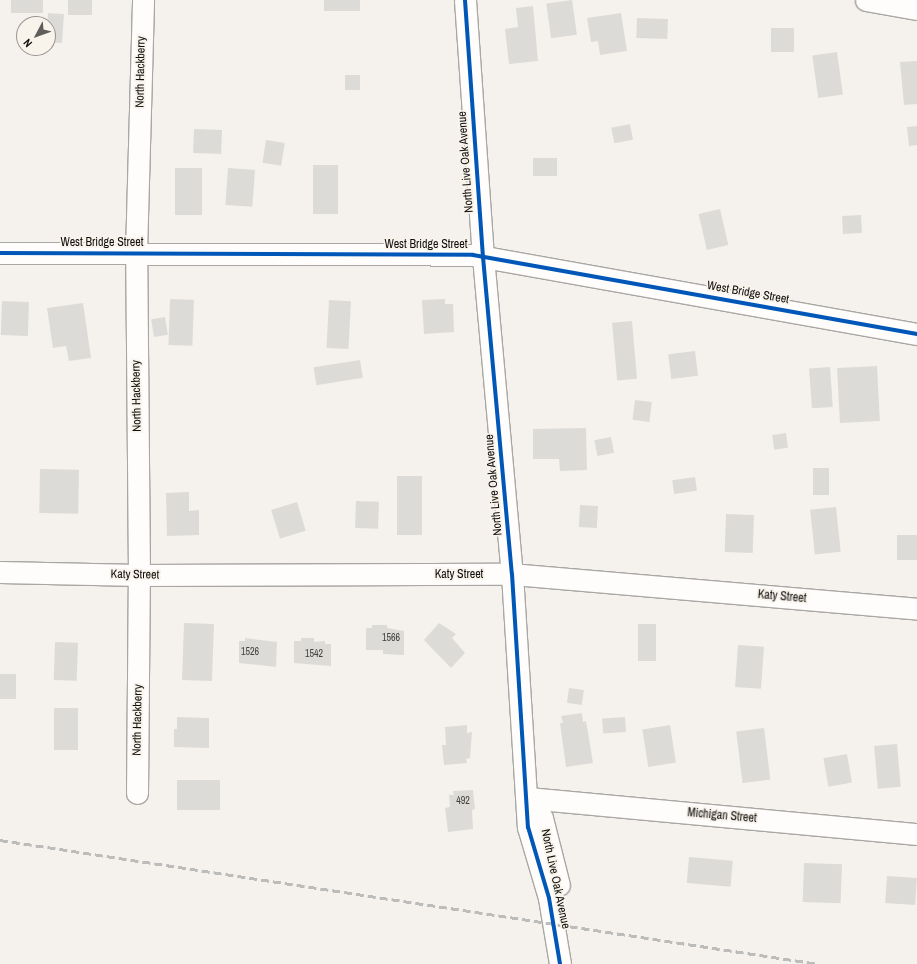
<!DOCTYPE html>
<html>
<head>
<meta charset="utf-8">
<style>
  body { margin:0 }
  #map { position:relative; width:917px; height:964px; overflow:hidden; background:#f5f2ee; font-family:"Archivo Narrow",sans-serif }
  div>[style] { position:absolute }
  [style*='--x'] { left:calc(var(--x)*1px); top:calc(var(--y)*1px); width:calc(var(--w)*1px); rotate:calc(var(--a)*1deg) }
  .building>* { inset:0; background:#dddbd7; transform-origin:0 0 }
  .roads { filter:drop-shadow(1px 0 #a9a7a3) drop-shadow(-1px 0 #a9a7a3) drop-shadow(0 1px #a9a7a3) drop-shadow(0 -1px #a9a7a3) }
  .minor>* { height:21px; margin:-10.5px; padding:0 10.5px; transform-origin:10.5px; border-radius:10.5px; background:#fefdfc }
  .rail>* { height:3px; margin-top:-1.5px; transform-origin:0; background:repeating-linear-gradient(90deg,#bcbcbb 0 8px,transparent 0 12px) }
  .cycleway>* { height:4px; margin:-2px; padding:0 2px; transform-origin:2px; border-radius:2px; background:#0057b8 }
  span { translate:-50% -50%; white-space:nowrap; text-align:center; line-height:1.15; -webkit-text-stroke:3.5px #f8f3eb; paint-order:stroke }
  .number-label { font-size:10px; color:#44423f }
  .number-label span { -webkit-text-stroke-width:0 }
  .street-label { font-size:12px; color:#0f0e0b }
  .north { position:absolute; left:16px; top:16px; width:40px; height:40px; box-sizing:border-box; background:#f8f3eb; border:1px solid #9b9791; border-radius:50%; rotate:229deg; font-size:11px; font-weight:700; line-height:16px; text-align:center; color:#0f0e0b }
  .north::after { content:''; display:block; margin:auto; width:14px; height:18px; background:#605e5a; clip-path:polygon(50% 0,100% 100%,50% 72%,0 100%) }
</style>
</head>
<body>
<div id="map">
  <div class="building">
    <div style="left:11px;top:0;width:32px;height:13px"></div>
    <div style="left:68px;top:0;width:24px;height:15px"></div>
    <div style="left:324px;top:0;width:36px;height:11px"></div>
    <div style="left:572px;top:0;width:35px;height:26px;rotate:82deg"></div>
    <div style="clip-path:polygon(533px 6px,538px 61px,509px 64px,505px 29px,518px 27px,516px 8px)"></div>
    <div style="left:48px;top:13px;width:16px;height:29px;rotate:4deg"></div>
    <div style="clip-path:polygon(621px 13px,627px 51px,600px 55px,598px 41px,591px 42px,587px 18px)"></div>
    <div style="left:637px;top:18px;width:31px;height:20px;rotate:2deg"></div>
    <div style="left:771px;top:28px;width:23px;height:24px"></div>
    <div style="left:837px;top:52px;width:43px;height:25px;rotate:82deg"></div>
    <div style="clip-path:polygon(917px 61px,917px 104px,904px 105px,900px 62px)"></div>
    <div style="left:345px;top:75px;width:15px;height:15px"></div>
    <div style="left:630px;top:124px;width:16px;height:19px;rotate:79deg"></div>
    <div style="clip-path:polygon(917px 126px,917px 145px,909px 146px,907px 127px)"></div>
    <div style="left:194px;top:129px;width:28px;height:24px;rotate:2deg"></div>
    <div style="left:266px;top:140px;width:19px;height:23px;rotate:9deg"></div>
    <div style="left:533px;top:158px;width:24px;height:18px"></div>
    <div style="left:313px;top:165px;width:25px;height:49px"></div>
    <div style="left:175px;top:168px;width:27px;height:47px"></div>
    <div style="left:228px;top:168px;width:27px;height:37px;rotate:4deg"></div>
    <div style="left:720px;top:209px;width:37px;height:22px;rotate:77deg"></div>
    <div style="left:861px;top:215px;width:18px;height:19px;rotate:87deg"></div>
    <div style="left:170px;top:299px;width:24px;height:46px;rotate:2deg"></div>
    <div style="clip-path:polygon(445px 299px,445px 304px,453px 304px,454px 332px,424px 334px,422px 300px)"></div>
    <div style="left:329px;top:300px;width:22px;height:48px;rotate:3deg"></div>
    <div style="left:2px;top:301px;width:27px;height:34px;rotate:2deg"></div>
    <div style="clip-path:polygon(83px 303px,91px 358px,69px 361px,66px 346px,53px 348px,47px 308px)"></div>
    <div style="left:165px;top:317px;width:18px;height:14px;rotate:81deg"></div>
    <div style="left:632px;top:321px;width:58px;height:20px;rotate:85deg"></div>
    <div style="left:695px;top:351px;width:25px;height:27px;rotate:83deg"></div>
    <div style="left:360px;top:360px;width:18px;height:47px;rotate:81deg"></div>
    <div style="left:877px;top:366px;width:55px;height:40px;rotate:87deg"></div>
    <div style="left:830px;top:367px;width:40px;height:21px;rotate:86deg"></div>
    <div style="left:635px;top:400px;width:17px;height:20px;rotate:7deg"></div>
    <div style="clip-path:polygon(586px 428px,587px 470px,560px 471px,559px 459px,533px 459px,533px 429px)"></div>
    <div style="left:786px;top:433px;width:15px;height:14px;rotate:82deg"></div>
    <div style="left:611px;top:437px;width:16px;height:17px;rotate:79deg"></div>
    <div style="left:813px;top:468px;width:16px;height:27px"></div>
    <div style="left:40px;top:469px;width:39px;height:44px;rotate:1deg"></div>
    <div style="left:397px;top:476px;width:25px;height:59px"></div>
    <div style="left:695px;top:477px;width:14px;height:23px;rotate:82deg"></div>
    <div style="clip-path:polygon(189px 492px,189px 511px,199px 510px,199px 535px,167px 536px,166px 493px)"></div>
    <div style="left:356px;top:501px;width:23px;height:27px;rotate:2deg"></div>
    <div style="left:297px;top:502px;width:30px;height:27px;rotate:73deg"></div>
    <div style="left:580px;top:505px;width:18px;height:22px;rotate:3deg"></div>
    <div style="left:836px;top:507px;width:45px;height:26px;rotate:84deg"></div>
    <div style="left:726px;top:514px;width:28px;height:38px;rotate:2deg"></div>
    <div style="left:917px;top:535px;width:25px;height:20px;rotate:90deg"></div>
    <div style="left:184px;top:623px;width:30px;height:57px;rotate:2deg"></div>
    <div style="clip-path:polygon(439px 623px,456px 634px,452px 638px,465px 653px,451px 668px,424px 640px)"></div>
    <div style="left:638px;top:624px;width:18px;height:37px"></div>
    <div style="clip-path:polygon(372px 625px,387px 625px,387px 628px,404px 631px,404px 655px,383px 654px,383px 650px,366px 650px,366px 628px,372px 628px)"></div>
    <div style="clip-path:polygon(245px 638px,277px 642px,276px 667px,239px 663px,239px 641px,245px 641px)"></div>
    <div style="clip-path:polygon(301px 638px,314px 638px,314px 642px,325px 641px,325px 644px,331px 644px,331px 666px,294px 663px,294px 641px,301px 641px)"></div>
    <div style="left:55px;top:642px;width:23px;height:38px;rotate:2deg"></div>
    <div style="left:738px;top:645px;width:26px;height:42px;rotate:4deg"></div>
    <div style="left:0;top:674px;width:16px;height:25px"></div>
    <div style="left:569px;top:688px;width:15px;height:15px;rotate:8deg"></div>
    <div style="left:54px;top:708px;width:24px;height:42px"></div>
    <div style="clip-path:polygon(582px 713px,583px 722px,586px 721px,593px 763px,566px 767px,560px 723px,563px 723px,561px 716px)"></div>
    <div style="clip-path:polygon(177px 717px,209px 718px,209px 748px,174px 747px,174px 729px,177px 729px)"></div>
    <div style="left:625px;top:717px;width:15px;height:23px;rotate:86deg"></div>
    <div style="clip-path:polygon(467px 725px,467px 733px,472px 732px,470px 758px,466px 759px,467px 763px,444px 765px,442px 745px,446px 745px,445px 727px)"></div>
    <div style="left:670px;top:725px;width:38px;height:28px;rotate:81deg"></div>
    <div style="left:764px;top:728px;width:52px;height:28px;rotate:83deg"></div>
    <div style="left:897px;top:744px;width:43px;height:23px;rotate:85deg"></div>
    <div style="left:847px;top:754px;width:29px;height:24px;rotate:80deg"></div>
    <div style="left:177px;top:780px;width:43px;height:30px"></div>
    <div style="clip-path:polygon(473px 790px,475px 809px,472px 810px,473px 829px,448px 832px,445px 808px,450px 807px,449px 795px,454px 795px,453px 791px)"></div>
    <div style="left:689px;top:857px;width:44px;height:26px;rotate:5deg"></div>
    <div style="left:804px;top:863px;width:38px;height:39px;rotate:2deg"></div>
    <div style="left:887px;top:876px;width:30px;height:27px;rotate:4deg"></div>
  </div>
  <div class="roads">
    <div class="minor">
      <div style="--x:465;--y:0;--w:258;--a:86"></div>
      <div style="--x:483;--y:257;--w:318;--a:84.8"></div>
      <div style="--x:512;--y:574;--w:254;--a:86.4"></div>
      <div style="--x:528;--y:827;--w:74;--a:73.5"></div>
      <div style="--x:549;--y:898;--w:67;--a:80.5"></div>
      <div style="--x:866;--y:0;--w:52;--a:10"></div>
      <div style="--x:0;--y:253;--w:473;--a:0.2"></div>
      <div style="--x:473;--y:255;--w:451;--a:10.1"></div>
      <div style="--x:0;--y:572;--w:139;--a:1.2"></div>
      <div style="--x:139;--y:575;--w:373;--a:-0.2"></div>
      <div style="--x:512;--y:574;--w:407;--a:4.9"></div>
      <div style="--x:137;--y:793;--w:218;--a:-89.5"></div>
      <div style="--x:139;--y:575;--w:322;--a:-90.5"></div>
      <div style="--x:136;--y:253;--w:253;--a:-88.4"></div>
      <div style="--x:528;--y:798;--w:391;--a:5.3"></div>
      <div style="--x:528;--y:798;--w:24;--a:55"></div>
      <div style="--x:542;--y:818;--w:69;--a:75.8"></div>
    </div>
  </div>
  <div class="rail">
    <div style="--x:0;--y:840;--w:828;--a:8.61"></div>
  </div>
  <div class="cycleway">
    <div style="--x:465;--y:0;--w:258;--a:86"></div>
    <div style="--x:483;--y:257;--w:318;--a:84.8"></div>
    <div style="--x:512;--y:574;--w:254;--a:86.4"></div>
    <div style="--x:528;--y:827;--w:74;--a:73.5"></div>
    <div style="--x:549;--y:898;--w:67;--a:80.5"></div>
    <div style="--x:0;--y:253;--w:473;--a:0.2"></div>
    <div style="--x:473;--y:255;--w:451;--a:10.1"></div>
  </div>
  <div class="number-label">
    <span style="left:391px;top:638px">1566</span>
    <span style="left:250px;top:652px">1526</span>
    <span style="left:314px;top:654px">1542</span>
    <span style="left:463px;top:801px">492</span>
  </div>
  <div class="street-label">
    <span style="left:141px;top:72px;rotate:-89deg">North Hackberry</span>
    <span style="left:466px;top:162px;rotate:-94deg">North Live Oak Avenue</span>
    <span style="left:102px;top:243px">West Bridge Street</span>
    <span style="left:426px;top:245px">West Bridge Street</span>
    <span style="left:748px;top:293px;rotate:10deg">West Bridge Street</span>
    <span style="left:137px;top:396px;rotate:-91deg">North Hackberry</span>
    <span style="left:494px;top:485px;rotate:-95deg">North Live Oak Avenue</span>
    <span style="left:135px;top:575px;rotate:1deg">Katy Street</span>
    <span style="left:459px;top:575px">Katy Street</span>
    <span style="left:782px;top:597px;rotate:5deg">Katy Street</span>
    <span style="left:138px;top:720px;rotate:-89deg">North Hackberry</span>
    <span style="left:722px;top:816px;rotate:5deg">Michigan Street</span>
    <span style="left:555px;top:879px;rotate:78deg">North Live Oak Avenue</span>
  </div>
  <div class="north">N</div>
</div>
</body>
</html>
